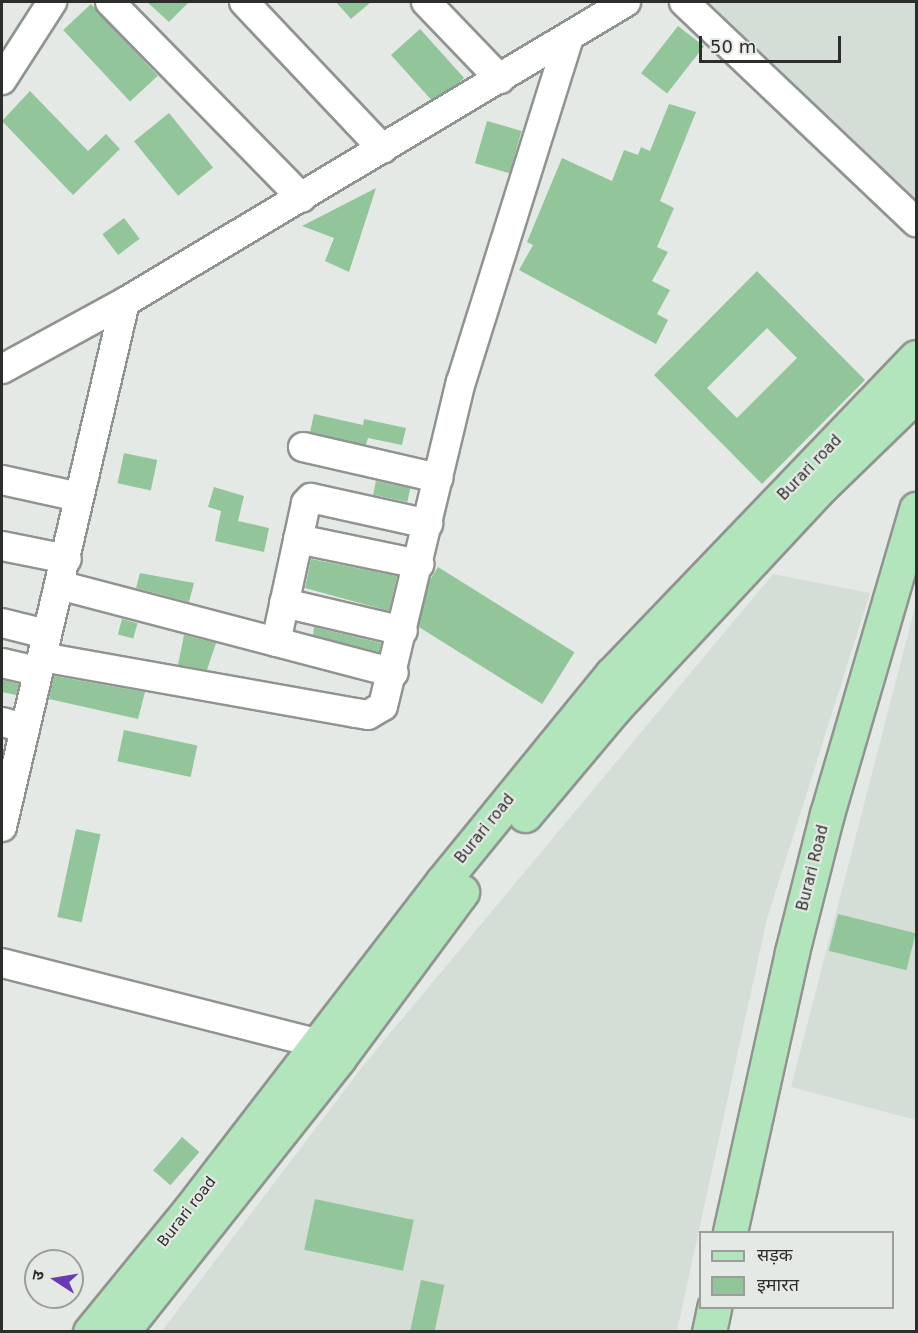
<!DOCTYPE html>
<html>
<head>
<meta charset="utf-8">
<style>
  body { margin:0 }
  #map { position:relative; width:918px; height:1333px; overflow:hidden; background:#e5e9e5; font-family:"DejaVu Sans","Noto Sans Devanagari",sans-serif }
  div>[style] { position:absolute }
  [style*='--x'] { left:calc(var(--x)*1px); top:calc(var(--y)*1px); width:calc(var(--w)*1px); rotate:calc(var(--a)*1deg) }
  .built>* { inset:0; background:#d5ded6 }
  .building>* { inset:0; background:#93c59a; transform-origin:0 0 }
  .roads { filter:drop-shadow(2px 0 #909490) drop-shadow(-2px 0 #909490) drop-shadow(0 2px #909490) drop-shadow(0 -2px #909490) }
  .minor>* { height:28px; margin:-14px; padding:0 14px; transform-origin:14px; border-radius:14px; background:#fff }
  .major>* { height:33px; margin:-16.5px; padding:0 16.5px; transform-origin:16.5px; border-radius:16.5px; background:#b2e5bb }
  span { translate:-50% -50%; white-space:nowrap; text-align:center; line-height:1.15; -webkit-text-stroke:4.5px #e5e9e5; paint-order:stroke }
  .street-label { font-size:15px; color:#2c2e2c }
  .frame { position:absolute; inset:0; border:3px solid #2c2e2c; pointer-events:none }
  .legend { position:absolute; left:699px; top:1231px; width:195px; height:78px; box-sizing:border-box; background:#e5e9e5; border:2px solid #9b9e9b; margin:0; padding:8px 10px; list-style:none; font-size:18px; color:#2c2e2c }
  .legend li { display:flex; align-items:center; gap:12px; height:30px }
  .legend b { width:30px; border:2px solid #9b9e9b }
  .north { position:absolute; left:24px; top:1249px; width:60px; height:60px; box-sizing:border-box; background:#e5e9e5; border:2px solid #9b9e9b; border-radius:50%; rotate:282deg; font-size:16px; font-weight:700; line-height:24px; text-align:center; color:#2c2e2c }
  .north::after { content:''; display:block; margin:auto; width:21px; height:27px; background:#663bb3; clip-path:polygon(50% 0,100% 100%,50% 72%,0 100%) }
  .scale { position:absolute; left:699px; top:36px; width:142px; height:27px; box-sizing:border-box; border:3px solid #2c2e2c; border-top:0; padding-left:8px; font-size:18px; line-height:21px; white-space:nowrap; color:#2c2e2c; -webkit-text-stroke:4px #e5e9e5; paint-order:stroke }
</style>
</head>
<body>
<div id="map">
  <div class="built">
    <div style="clip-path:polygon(916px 2px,916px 199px,710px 3px,711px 2px)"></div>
    <div style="clip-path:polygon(773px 574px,870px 593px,767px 919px,677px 1331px,161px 1332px,366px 1062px)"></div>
    <div style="clip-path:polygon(916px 603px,916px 1120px,791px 1087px)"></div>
  </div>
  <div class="building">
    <div style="clip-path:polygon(147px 2px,189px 2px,169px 22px)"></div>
    <div style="clip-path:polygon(336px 2px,371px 2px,351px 19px)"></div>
    <div style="left:91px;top:4px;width:98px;height:38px;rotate:47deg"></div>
    <div style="left:678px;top:26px;width:33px;height:60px;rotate:38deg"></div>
    <div style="left:420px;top:29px;width:66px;height:39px;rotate:48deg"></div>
    <div style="clip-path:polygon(30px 91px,88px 151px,106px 134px,120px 149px,73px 195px,2px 121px)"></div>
    <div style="clip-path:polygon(669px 104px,696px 112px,660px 201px,674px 208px,657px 247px,668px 252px,652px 281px,670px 290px,657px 314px,668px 320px,656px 344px,519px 270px,533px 245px,527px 242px,562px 158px,612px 181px,624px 150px,638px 155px,641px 147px,650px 151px)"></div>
    <div style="left:169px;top:113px;width:70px;height:45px;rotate:51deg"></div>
    <div style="left:487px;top:121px;width:36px;height:44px;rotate:16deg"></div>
    <div style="clip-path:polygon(376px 188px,349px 272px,325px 261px,334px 238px,302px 226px)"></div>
    <div style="left:124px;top:218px;width:26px;height:27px;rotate:53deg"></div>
    <div style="clip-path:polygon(evenodd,757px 271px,865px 380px,762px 484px,654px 375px,757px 271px,767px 328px,797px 358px,737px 418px,707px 388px,767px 328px)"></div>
    <div style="clip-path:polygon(314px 414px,363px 425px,364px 419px,406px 428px,402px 445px,368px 438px,366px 445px,310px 432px)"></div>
    <div style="left:124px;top:453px;width:34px;height:31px;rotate:12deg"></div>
    <div style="left:376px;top:481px;width:35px;height:14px;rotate:12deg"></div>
    <div style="clip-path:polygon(214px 487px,244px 496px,238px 521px,269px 528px,264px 552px,215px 541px,221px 511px,208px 507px)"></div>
    <div style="clip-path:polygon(311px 559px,397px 576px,389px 611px,305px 588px)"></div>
    <div style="left:438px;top:567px;width:161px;height:61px;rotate:32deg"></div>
    <div style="clip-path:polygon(140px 573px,194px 583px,189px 602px,136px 588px)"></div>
    <div style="left:122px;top:619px;width:16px;height:16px;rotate:15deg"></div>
    <div style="clip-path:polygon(314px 627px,381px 643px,379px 652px,313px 635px)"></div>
    <div style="clip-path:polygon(184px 635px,216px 643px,207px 670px,178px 665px)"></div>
    <div style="clip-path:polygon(54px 676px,145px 692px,138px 719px,49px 699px)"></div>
    <div style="clip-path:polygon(2px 680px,19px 684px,16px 695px,2px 692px)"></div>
    <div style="left:124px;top:730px;width:75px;height:32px;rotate:12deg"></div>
    <div style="left:76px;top:829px;width:25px;height:90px;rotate:12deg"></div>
    <div style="left:838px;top:914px;width:80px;height:38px;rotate:14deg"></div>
    <div style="left:182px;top:1137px;width:23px;height:44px;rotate:41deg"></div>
    <div style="left:315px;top:1199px;width:101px;height:52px;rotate:12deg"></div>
    <div style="left:421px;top:1280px;width:24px;height:53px;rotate:12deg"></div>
  </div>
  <div class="roads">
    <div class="minor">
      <div style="--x:110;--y:2;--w:274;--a:45.6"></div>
      <div style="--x:244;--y:2;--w:202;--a:46.6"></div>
      <div style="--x:426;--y:2;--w:107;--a:46.1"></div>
      <div style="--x:684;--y:2;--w:320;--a:43.5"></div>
      <div style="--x:2;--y:80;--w:93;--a:-57.3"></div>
      <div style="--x:2;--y:369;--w:140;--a:-28.6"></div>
      <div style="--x:125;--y:302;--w:584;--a:-30.91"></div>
      <div style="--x:303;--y:447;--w:139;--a:12.9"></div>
      <div style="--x:2;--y:480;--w:79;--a:12.4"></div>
      <div style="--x:298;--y:539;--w:124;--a:11.7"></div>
      <div style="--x:2;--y:546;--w:66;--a:11.3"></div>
      <div style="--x:59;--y:585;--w:346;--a:14.7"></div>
      <div style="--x:284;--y:603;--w:122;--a:13.2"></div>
      <div style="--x:2;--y:623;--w:45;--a:14"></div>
      <div style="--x:276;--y:642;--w:142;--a:-77.8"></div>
      <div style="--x:306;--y:503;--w:7;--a:-45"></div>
      <div style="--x:311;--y:498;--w:120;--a:12.5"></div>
      <div style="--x:42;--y:657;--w:319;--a:10.1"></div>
      <div style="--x:356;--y:713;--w:12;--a:9"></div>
      <div style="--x:368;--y:715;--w:17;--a:-31"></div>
      <div style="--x:383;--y:706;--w:333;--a:-76.5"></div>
      <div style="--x:461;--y:382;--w:362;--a:-72.6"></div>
      <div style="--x:2;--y:663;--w:37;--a:13"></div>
      <div style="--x:2;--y:722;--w:24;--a:15"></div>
      <div style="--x:2;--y:827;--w:539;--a:-76.81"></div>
      <div style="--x:2;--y:963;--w:325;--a:14.3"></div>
      <div style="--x:317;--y:1043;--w:21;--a:35"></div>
    </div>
    <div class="major">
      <div style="--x:525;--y:815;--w:137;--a:-50"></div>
      <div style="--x:613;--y:710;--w:304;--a:-47"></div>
      <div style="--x:820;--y:488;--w:134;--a:-44.1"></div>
      <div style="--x:730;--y:1232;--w:287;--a:-77.5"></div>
      <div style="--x:792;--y:952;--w:142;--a:-75.8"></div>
      <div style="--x:827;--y:814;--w:318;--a:-73.7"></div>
      <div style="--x:90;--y:1332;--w:155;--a:-50.8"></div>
      <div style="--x:188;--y:1212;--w:418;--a:-52.4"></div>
      <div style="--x:443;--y:881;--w:267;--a:-50.8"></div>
      <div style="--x:612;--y:674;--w:439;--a:-46.2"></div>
      <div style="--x:122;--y:1332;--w:350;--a:-51.6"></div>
      <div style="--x:339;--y:1058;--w:207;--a:-53.5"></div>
      <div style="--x:709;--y:1332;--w:25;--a:-78"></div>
    </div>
  </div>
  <div class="street-label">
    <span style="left:810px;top:468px;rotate:-46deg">Burari road</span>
    <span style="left:485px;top:829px;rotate:-51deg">Burari road</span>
    <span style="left:813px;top:868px;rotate:-76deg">Burari Road</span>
    <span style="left:187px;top:1212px;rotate:-52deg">Burari road</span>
  </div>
  <div class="frame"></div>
  <ul class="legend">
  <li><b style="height:8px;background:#b2e5bb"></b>सड़क</li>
  <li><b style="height:16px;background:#93c59a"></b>इमारत</li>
  </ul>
  <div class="north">उ</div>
  <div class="scale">50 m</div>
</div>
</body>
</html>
